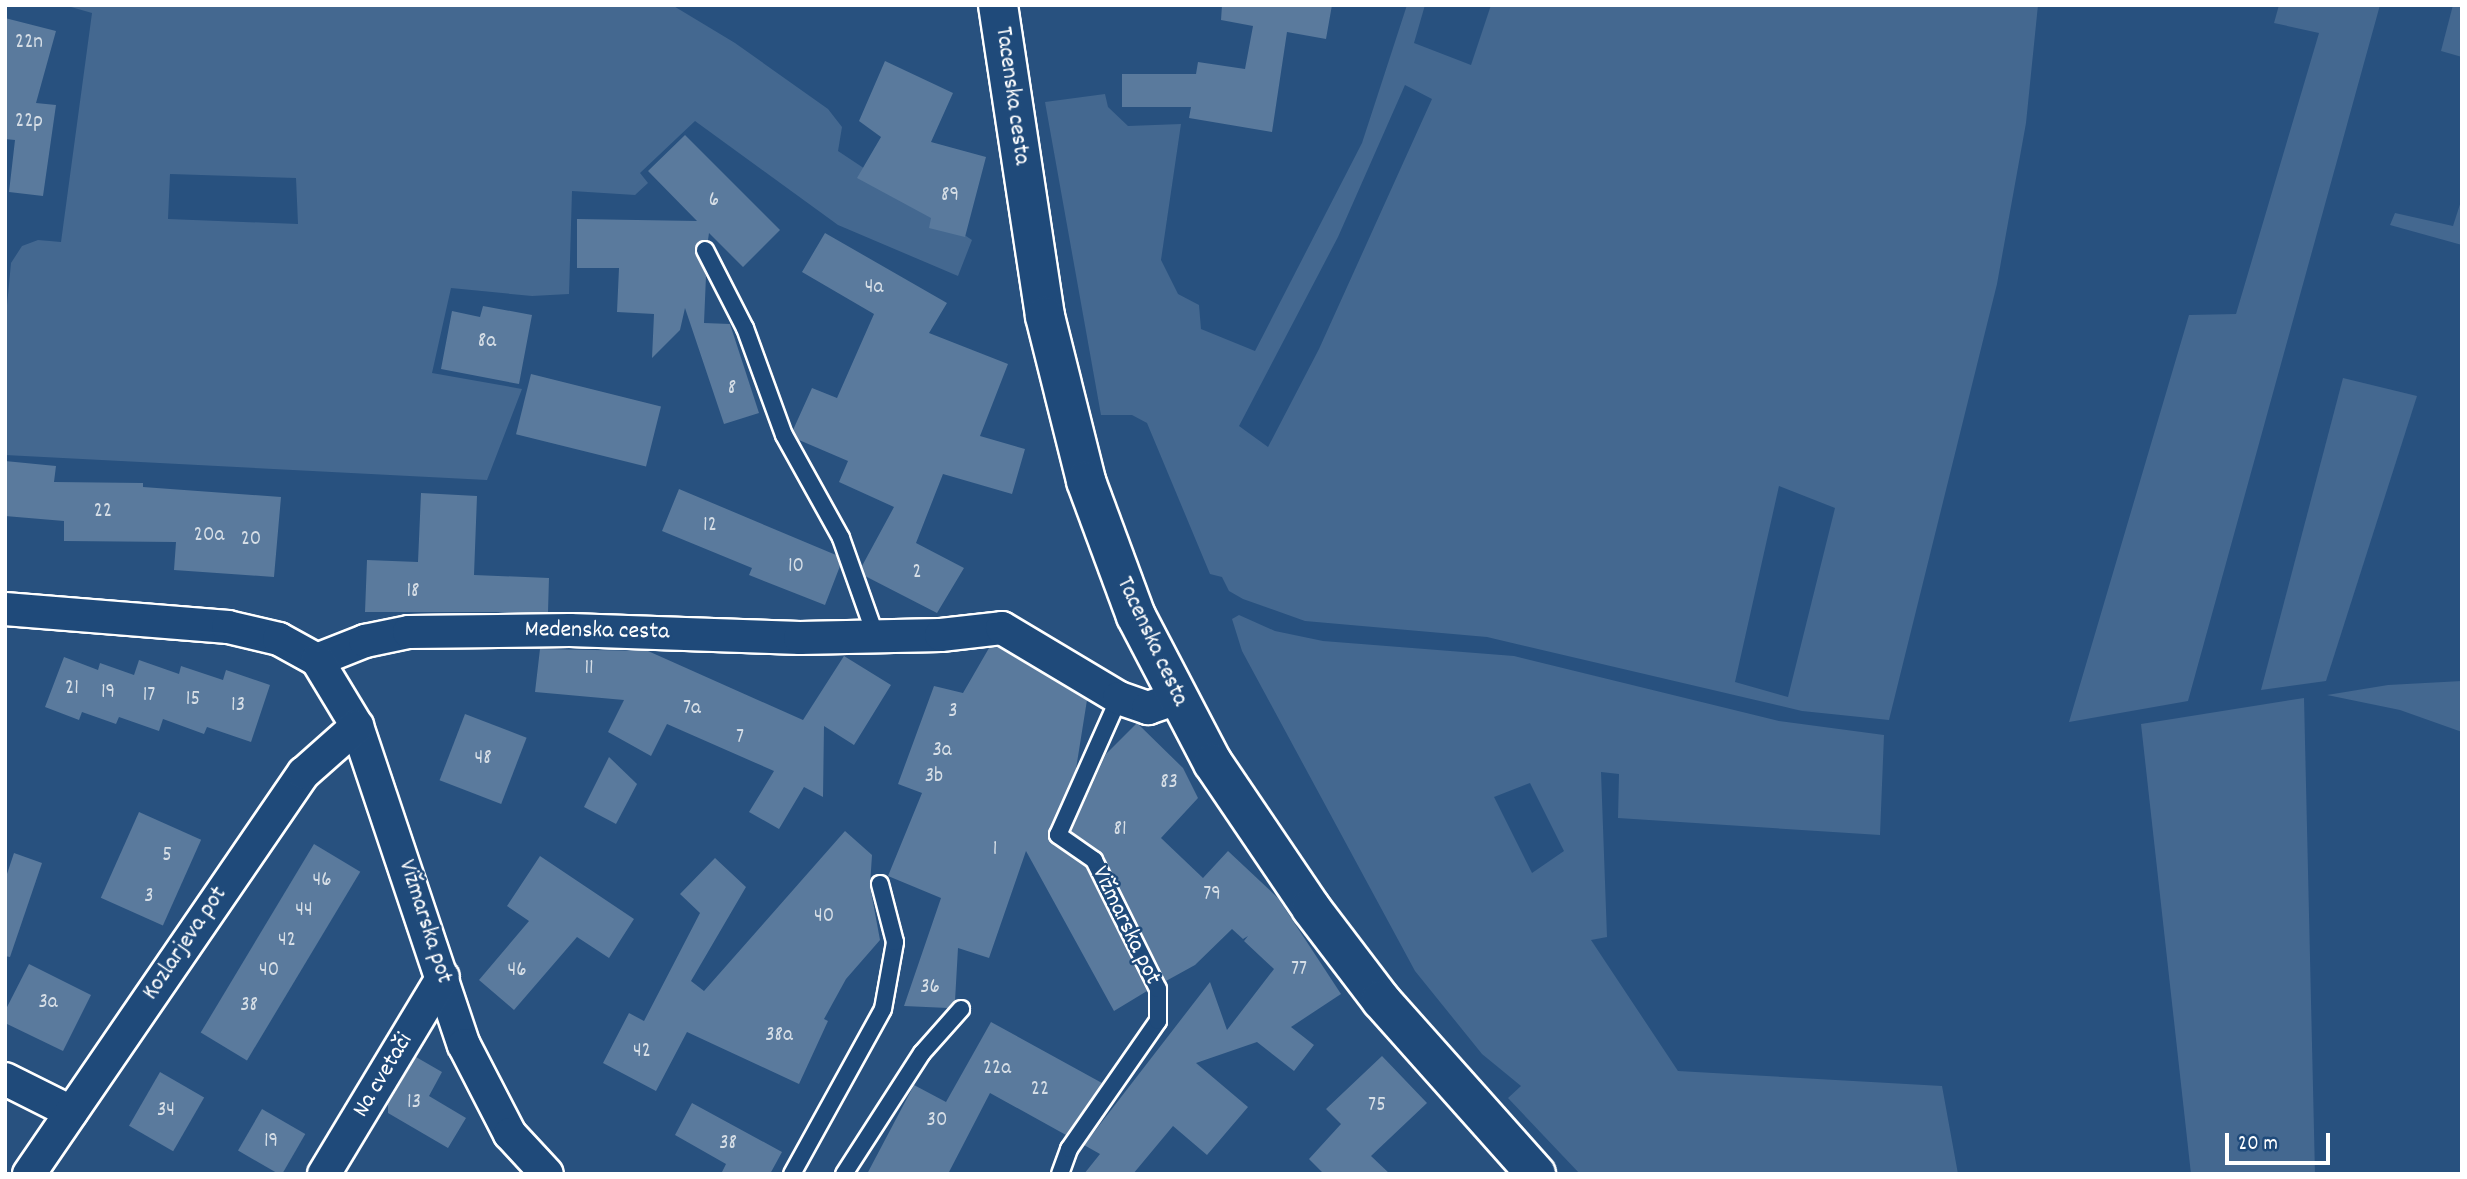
<!DOCTYPE html>
<html>
<head>
<meta charset="utf-8">
<style>
  body { margin:0 }
  #map { position:relative; width:2467px; height:1179px; overflow:hidden; background:#28517f; font-family:Dekko,sans-serif }
  div>[style] { position:absolute }
  [style*='--x'] { left:calc(var(--x)*1px); top:calc(var(--y)*1px); width:calc(var(--w)*1px); rotate:calc(var(--a)*1deg) }
  .green>* { inset:0; background:#446890 }
  .building>* { inset:0; background:#5a7a9d; transform-origin:0 0 }
  .roads { filter:drop-shadow(2px 0 #fff) drop-shadow(-2px 0 #fff) drop-shadow(0 2px #fff) drop-shadow(0 -2px #fff) }
  .lane>* { height:16px; margin:-8px; padding:0 8px; transform-origin:8px; border-radius:8px; background:#1f4a7a }
  .street>* { height:32px; margin:-16px; padding:0 16px; transform-origin:16px; border-radius:16px; background:#1f4a7a }
  .secondary>* { height:38px; margin:-19px; padding:0 19px; transform-origin:19px; border-radius:19px; background:#1f4a7a }
  span { translate:-50% -50%; white-space:nowrap; text-align:center; line-height:1.15; -webkit-text-stroke:5px #1f4a7a; paint-order:stroke }
  .number-label { font-size:21px; color:#d6dee6 }
  .number-label span { -webkit-text-stroke-width:0 }
  .street-label { font-size:24px; color:#fff }
  .frame { position:absolute; inset:0; border:7px solid #fff; pointer-events:none }
  .scale { position:absolute; left:2225px; top:1133px; width:105px; height:32px; box-sizing:border-box; border:4px solid #fff; border-top:0; padding-left:9px; font-size:21px; line-height:24px; white-space:nowrap; color:#fff; -webkit-text-stroke:5px #1f4a7a; paint-order:stroke }
</style>
</head>
<body>
<div id="map">
  <div class="green">
    <div style="clip-path:polygon(evenodd,64px 5px,672px 5px,735px 43px,828px 109px,842px 127px,838px 151px,972px 240px,958px 276px,838px 225px,695px 121px,640px 173px,648px 183px,635px 195px,572px 191px,569px 294px,532px 296px,451px 288px,432px 373px,522px 389px,487px 480px,5px 455px,5px 326px,11px 263px,22px 246px,38px 240px,61px 242px,92px 13px,64px 5px,170px 174px,296px 178px,298px 224px,168px 219px,170px 174px)"></div>
    <div style="clip-path:polygon(evenodd,1407px 5px,1425px 5px,1414px 43px,1471px 65px,1491px 5px,2038px 5px,2026px 123px,1997px 284px,1889px 720px,1802px 711px,1487px 637px,1305px 621px,1243px 599px,1229px 591px,1222px 577px,1210px 574px,1147px 423px,1132px 415px,1101px 415px,1045px 102px,1105px 94px,1108px 107px,1128px 126px,1181px 124px,1161px 260px,1178px 294px,1199px 305px,1201px 329px,1255px 351px,1362px 143px,1407px 5px,1405px 85px,1432px 99px,1319px 349px,1268px 447px,1239px 426px,1338px 237px,1405px 85px,1407px 5px,1779px 486px,1835px 508px,1788px 697px,1735px 682px,1779px 486px)"></div>
    <div style="clip-path:polygon(2279px 5px,2380px 5px,2188px 701px,2069px 722px,2189px 315px,2236px 314px,2319px 33px,2274px 23px)"></div>
    <div style="clip-path:polygon(2453px 5px,2462px 5px,2462px 57px,2441px 51px)"></div>
    <div style="clip-path:polygon(2462px 198px,2462px 245px,2390px 225px,2395px 213px,2453px 226px)"></div>
    <div style="clip-path:polygon(2343px 378px,2417px 396px,2326px 681px,2261px 690px)"></div>
    <div style="clip-path:polygon(evenodd,1239px 615px,1275px 631px,1323px 641px,1514px 656px,1779px 721px,1884px 735px,1880px 835px,1618px 818px,1619px 774px,1601px 772px,1607px 937px,1591px 940px,1678px 1071px,1942px 1086px,1958px 1174px,1580px 1174px,1508px 1098px,1521px 1086px,1482px 1054px,1415px 971px,1242px 651px,1232px 619px,1239px 615px,1530px 783px,1564px 851px,1532px 873px,1494px 797px,1530px 783px)"></div>
    <div style="clip-path:polygon(2462px 681px,2462px 732px,2400px 710px,2327px 695px,2388px 685px)"></div>
    <div style="clip-path:polygon(2304px 698px,2315px 1174px,2191px 1174px,2141px 724px)"></div>
  </div>
  <div class="building">
    <div style="clip-path:polygon(1222px 5px,1332px 5px,1326px 39px,1287px 32px,1272px 132px,1189px 118px,1191px 107px,1122px 107px,1122px 74px,1196px 74px,1198px 62px,1245px 69px,1253px 26px,1221px 20px)"></div>
    <div style="clip-path:polygon(5px 18px,56px 31px,36px 103px,56px 105px,43px 196px,9px 192px,15px 140px,5px 139px)"></div>
    <div style="clip-path:polygon(885px 61px,953px 93px,931px 142px,986px 157px,965px 237px,929px 228px,931px 218px,857px 178px,881px 137px,859px 121px)"></div>
    <div style="clip-path:polygon(685px 135px,780px 230px,743px 267px,709px 233px,708px 240px,700px 241px,695px 249px,706px 276px,704px 323px,730px 324px,759px 413px,724px 424px,685px 308px,680px 330px,652px 358px,654px 314px,617px 312px,619px 268px,577px 268px,577px 219px,697px 221px,648px 171px)"></div>
    <div style="clip-path:polygon(825px 233px,947px 303px,929px 333px,1008px 364px,980px 436px,1025px 449px,1012px 494px,943px 474px,916px 543px,964px 568px,937px 613px,865px 576px,862px 566px,894px 507px,839px 482px,848px 461px,799px 440px,793px 430px,812px 388px,837px 398px,874px 314px,802px 272px)"></div>
    <div style="clip-path:polygon(483px 306px,532px 315px,519px 384px,441px 369px,452px 311px,480px 317px)"></div>
    <div style="left:531px;top:374px;width:134px;height:62px;rotate:14deg"></div>
    <div style="clip-path:polygon(5px 461px,56px 466px,54px 482px,143px 483px,143px 487px,281px 497px,274px 577px,174px 570px,176px 542px,64px 541px,64px 521px,5px 516px)"></div>
    <div style="clip-path:polygon(679px 489px,836px 555px,840px 566px,825px 605px,749px 575px,752px 568px,662px 531px)"></div>
    <div style="clip-path:polygon(421px 493px,477px 496px,474px 575px,549px 578px,548px 612px,365px 612px,367px 560px,418px 562px)"></div>
    <div style="clip-path:polygon(998px 647px,1087px 700px,1076px 769px,1048px 836px,1086px 867px,1147px 991px,1114px 1011px,1026px 851px,989px 958px,958px 948px,955px 1001px,948px 1008px,904px 1006px,941px 898px,888px 876px,922px 793px,898px 784px,934px 686px,963px 693px,989px 648px)"></div>
    <div style="clip-path:polygon(540px 649px,648px 651px,803px 720px,844px 656px,891px 685px,854px 745px,824px 726px,823px 797px,804px 787px,779px 829px,749px 812px,774px 771px,667px 724px,651px 756px,608px 732px,624px 700px,535px 692px)"></div>
    <div style="clip-path:polygon(64px 657px,98px 670px,100px 663px,134px 675px,139px 660px,179px 674px,181px 666px,223px 680px,226px 670px,270px 685px,251px 742px,207px 727px,204px 734px,163px 719px,159px 731px,119px 717px,116px 724px,82px 712px,79px 720px,45px 707px)"></div>
    <div style="left:465px;top:714px;width:66px;height:71px;rotate:21deg"></div>
    <div style="clip-path:polygon(1137px 723px,1183px 768px,1198px 798px,1161px 838px,1203px 878px,1228px 851px,1278px 898px,1341px 994px,1291px 1027px,1314px 1045px,1294px 1071px,1257px 1042px,1196px 1063px,1248px 1107px,1207px 1155px,1173px 1126px,1133px 1174px,1084px 1174px,1100px 1154px,1084px 1145px,1210px 982px,1227px 1030px,1274px 969px,1244px 941px,1248px 936px,1243px 939px,1232px 929px,1195px 965px,1166px 981px,1103px 855px,1071px 831px,1106px 754px)"></div>
    <div style="clip-path:polygon(609px 757px,637px 784px,616px 824px,584px 807px)"></div>
    <div style="left:139px;top:812px;width:68px;height:94px;rotate:24deg"></div>
    <div style="clip-path:polygon(845px 831px,872px 855px,870px 886px,880px 940px,846px 979px,824px 1019px,828px 1021px,799px 1084px,687px 1032px,656px 1091px,603px 1063px,629px 1013px,644px 1021px,700px 913px,680px 894px,715px 858px,746px 887px,691px 981px,704px 991px)"></div>
    <div style="left:314px;top:844px;width:54px;height:220px;rotate:31deg"></div>
    <div style="clip-path:polygon(14px 853px,42px 863px,10px 957px,5px 956px,5px 880px)"></div>
    <div style="clip-path:polygon(540px 856px,634px 919px,609px 958px,577px 937px,514px 1010px,479px 980px,529px 921px,507px 906px)"></div>
    <div style="clip-path:polygon(29px 964px,91px 995px,63px 1051px,5px 1023px,5px 1011px)"></div>
    <div style="clip-path:polygon(991px 1022px,1102px 1083px,1066px 1135px,990px 1093px,948px 1174px,867px 1174px,914px 1085px,946px 1102px)"></div>
    <div style="clip-path:polygon(1382px 1056px,1427px 1103px,1371px 1156px,1390px 1174px,1324px 1174px,1309px 1159px,1341px 1124px,1326px 1109px)"></div>
    <div style="clip-path:polygon(416px 1057px,442px 1072px,429px 1096px,466px 1118px,448px 1148px,388px 1113px,388px 1104px)"></div>
    <div style="left:160px;top:1072px;width:51px;height:62px;rotate:30deg"></div>
    <div style="clip-path:polygon(692px 1103px,782px 1152px,770px 1174px,721px 1174px,726px 1164px,675px 1135px)"></div>
    <div style="left:262px;top:1109px;width:50px;height:48px;rotate:30deg"></div>
  </div>
  <div class="roads">
    <div class="lane">
      <div style="--x:705;--y:250;--w:88;--a:62.9"></div>
      <div style="--x:745;--y:328;--w:114;--a:70"></div>
      <div style="--x:784;--y:435;--w:118;--a:61"></div>
      <div style="--x:841;--y:538;--w:105;--a:70.5"></div>
      <div style="--x:792;--y:1174;--w:188;--a:-61.1"></div>
      <div style="--x:883;--y:1009;--w:68;--a:-79.8"></div>
      <div style="--x:895;--y:942;--w:60;--a:-104.5"></div>
      <div style="--x:844;--y:1174;--w:144;--a:-57.2"></div>
      <div style="--x:922;--y:1053;--w:59;--a:-48.4"></div>
      <div style="--x:1060;--y:1174;--w:27;--a:-70"></div>
      <div style="--x:1069;--y:1149;--w:156;--a:-55.2"></div>
      <div style="--x:1158;--y:1021;--w:32;--a:-90"></div>
      <div style="--x:1158;--y:989;--w:144;--a:-116.4"></div>
      <div style="--x:1094;--y:860;--w:44;--a:-145.2"></div>
      <div style="--x:1058;--y:835;--w:150;--a:-66"></div>
    </div>
    <div class="street">
      <div style="--x:5;--y:609;--w:224;--a:4.6"></div>
      <div style="--x:228;--y:627;--w:52;--a:13.2"></div>
      <div style="--x:279;--y:639;--w:43;--a:28.9"></div>
      <div style="--x:317;--y:660;--w:52;--a:-21.6"></div>
      <div style="--x:365;--y:641;--w:45;--a:-11.6"></div>
      <div style="--x:409;--y:632;--w:161;--a:-0.7"></div>
      <div style="--x:570;--y:630;--w:230;--a:2"></div>
      <div style="--x:800;--y:638;--w:141;--a:-1.2"></div>
      <div style="--x:941;--y:635;--w:61;--a:-6.5"></div>
      <div style="--x:1002;--y:628;--w:136;--a:30.9"></div>
      <div style="--x:1119;--y:698;--w:31;--a:19"></div>
      <div style="--x:1148;--y:708;--w:31;--a:-19"></div>
      <div style="--x:317;--y:660;--w:77;--a:58.8"></div>
      <div style="--x:357;--y:726;--w:336;--a:71.5"></div>
      <div style="--x:464;--y:1045;--w:100;--a:62.7"></div>
      <div style="--x:510;--y:1134;--w:54;--a:47.2"></div>
      <div style="--x:5;--y:1079;--w:74;--a:26.6"></div>
      <div style="--x:29;--y:1174;--w:486;--a:-55.6"></div>
      <div style="--x:304;--y:773;--w:71;--a:-41.6"></div>
      <div style="--x:324;--y:1174;--w:230;--a:-58.9"></div>
    </div>
    <div class="secondary">
      <div style="--x:998;--y:5;--w:315;--a:81.4"></div>
      <div style="--x:1045;--y:316;--w:170;--a:76"></div>
      <div style="--x:1086;--y:481;--w:144;--a:69.7"></div>
      <div style="--x:1136;--y:616;--w:166;--a:62.4"></div>
      <div style="--x:1213;--y:763;--w:175;--a:55.9"></div>
      <div style="--x:1311;--y:908;--w:116;--a:52.7"></div>
      <div style="--x:1381;--y:1000;--w:233;--a:48.3"></div>
    </div>
  </div>
  <div class="number-label">
    <span style="left:29px;top:43px">22n</span>
    <span style="left:29px;top:122px">22p</span>
    <span style="left:950px;top:196px">89</span>
    <span style="left:714px;top:201px">6</span>
    <span style="left:874px;top:288px">4a</span>
    <span style="left:487px;top:342px">8a</span>
    <span style="left:732px;top:389px">8</span>
    <span style="left:103px;top:512px">22</span>
    <span style="left:710px;top:526px">12</span>
    <span style="left:209px;top:536px">20a</span>
    <span style="left:251px;top:540px">20</span>
    <span style="left:796px;top:567px">10</span>
    <span style="left:917px;top:573px">2</span>
    <span style="left:413px;top:592px">18</span>
    <span style="left:589px;top:669px">11</span>
    <span style="left:72px;top:689px">21</span>
    <span style="left:108px;top:693px">19</span>
    <span style="left:149px;top:696px">17</span>
    <span style="left:193px;top:700px">15</span>
    <span style="left:238px;top:706px">13</span>
    <span style="left:692px;top:709px">7a</span>
    <span style="left:953px;top:712px">3</span>
    <span style="left:740px;top:738px">7</span>
    <span style="left:942px;top:751px">3a</span>
    <span style="left:483px;top:759px">48</span>
    <span style="left:934px;top:777px">3b</span>
    <span style="left:1169px;top:783px">83</span>
    <span style="left:1120px;top:830px">81</span>
    <span style="left:995px;top:850px">1</span>
    <span style="left:167px;top:856px">5</span>
    <span style="left:322px;top:881px">46</span>
    <span style="left:1212px;top:895px">79</span>
    <span style="left:149px;top:897px">3</span>
    <span style="left:304px;top:911px">44</span>
    <span style="left:824px;top:917px">40</span>
    <span style="left:287px;top:941px">42</span>
    <span style="left:1299px;top:970px">77</span>
    <span style="left:269px;top:971px">40</span>
    <span style="left:517px;top:971px">46</span>
    <span style="left:930px;top:988px">36</span>
    <span style="left:48px;top:1003px">3a</span>
    <span style="left:249px;top:1006px">38</span>
    <span style="left:779px;top:1036px">38a</span>
    <span style="left:642px;top:1052px">42</span>
    <span style="left:997px;top:1069px">22a</span>
    <span style="left:1040px;top:1090px">22</span>
    <span style="left:414px;top:1103px">13</span>
    <span style="left:1377px;top:1106px">75</span>
    <span style="left:166px;top:1111px">34</span>
    <span style="left:937px;top:1121px">30</span>
    <span style="left:271px;top:1142px">19</span>
    <span style="left:728px;top:1144px">38</span>
  </div>
  <div class="street-label">
    <span style="left:1011px;top:96px;rotate:82deg">Tacenska cesta</span>
    <span style="left:597px;top:632px;rotate:1deg">Medenska cesta</span>
    <span style="left:1151px;top:642px;rotate:65deg">Tacenska cesta</span>
    <span style="left:424px;top:922px;rotate:72deg">Vižmarska pot</span>
    <span style="left:1125px;top:926px;rotate:64deg">Vižmarska pot</span>
    <span style="left:186px;top:944px;rotate:-56deg">Kozlarjeva pot</span>
    <span style="left:384px;top:1076px;rotate:-59deg">Na cvetači</span>
  </div>
  <div class="frame"></div>
  <div class="scale">20 m</div>
</div>
</body>
</html>
